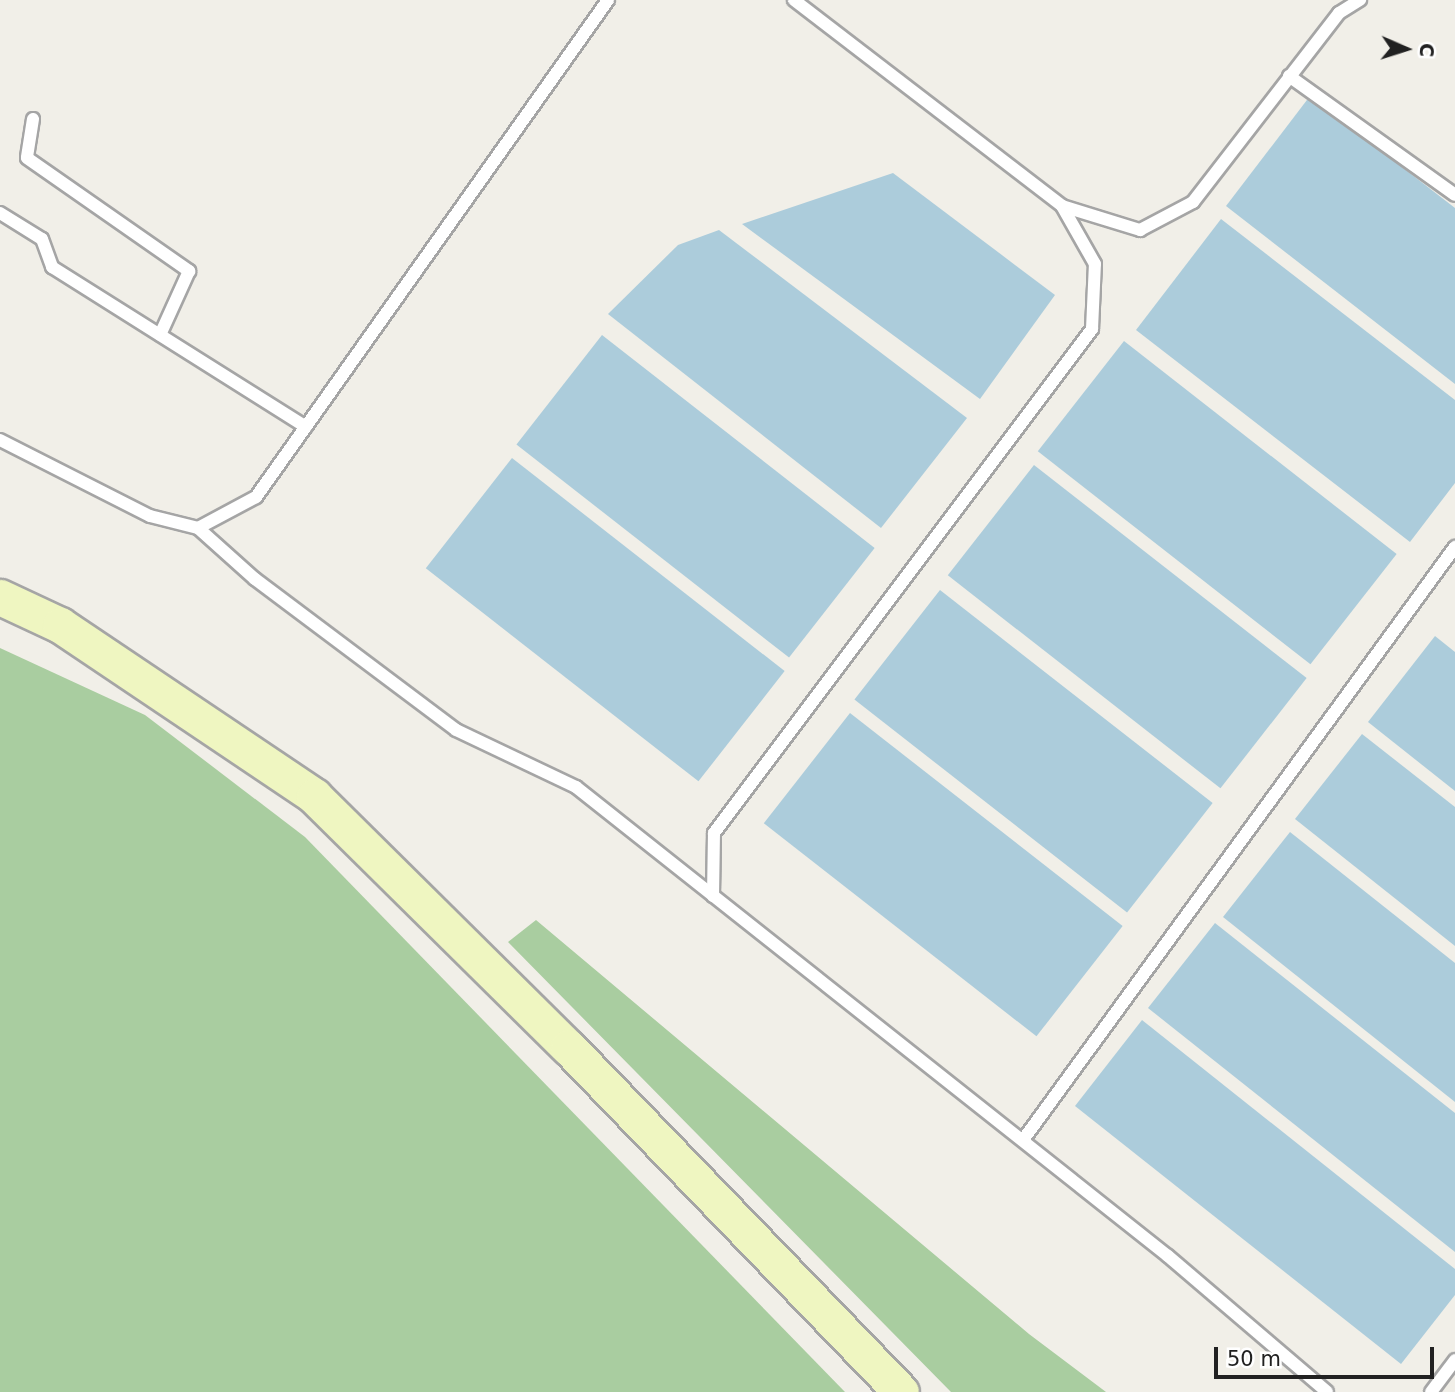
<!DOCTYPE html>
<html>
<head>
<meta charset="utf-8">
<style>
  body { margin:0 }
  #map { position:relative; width:1455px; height:1392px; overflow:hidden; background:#f1efe8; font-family:"DejaVu Sans",sans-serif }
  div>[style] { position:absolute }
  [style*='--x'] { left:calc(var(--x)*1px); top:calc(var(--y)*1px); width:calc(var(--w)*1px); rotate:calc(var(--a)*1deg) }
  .forest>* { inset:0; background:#a9cda0 }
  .water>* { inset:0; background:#acccdb; transform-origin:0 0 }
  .roads { filter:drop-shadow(2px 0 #a5a5a5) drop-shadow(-2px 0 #a5a5a5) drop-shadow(0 2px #a5a5a5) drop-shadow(0 -2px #a5a5a5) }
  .service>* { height:12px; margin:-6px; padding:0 6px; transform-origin:6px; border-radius:6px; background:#fff }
  .secondary>* { height:35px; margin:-17.5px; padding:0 17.5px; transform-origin:17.5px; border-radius:17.5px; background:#eff6c1 }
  span { translate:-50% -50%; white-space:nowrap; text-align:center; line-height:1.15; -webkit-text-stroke:5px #fff; paint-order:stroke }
  .north { position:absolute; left:1371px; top:14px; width:70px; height:70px; -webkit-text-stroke:5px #fff; paint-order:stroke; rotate:93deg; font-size:19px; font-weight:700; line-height:28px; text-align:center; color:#212121 }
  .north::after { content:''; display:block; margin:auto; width:24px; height:32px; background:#212121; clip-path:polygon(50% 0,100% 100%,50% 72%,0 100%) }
  .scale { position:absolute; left:1214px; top:1347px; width:220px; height:32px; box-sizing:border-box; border:4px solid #212121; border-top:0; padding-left:9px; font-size:21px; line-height:24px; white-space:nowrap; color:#212121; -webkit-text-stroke:5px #fff; paint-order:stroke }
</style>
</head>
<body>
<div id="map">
  <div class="forest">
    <div style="clip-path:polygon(0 648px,145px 715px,305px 837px,845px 1392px,0 1392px)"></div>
    <div style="clip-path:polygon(536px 920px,1029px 1334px,1106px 1392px,951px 1392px,508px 942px)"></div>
  </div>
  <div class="water">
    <div style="clip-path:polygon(1310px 96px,1455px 208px,1455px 384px,1226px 206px)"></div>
    <div style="clip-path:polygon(893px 173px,1055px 295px,980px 399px,742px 224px)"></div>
    <div style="clip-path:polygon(1221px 219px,1455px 400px,1455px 483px,1410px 542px,1136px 330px)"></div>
    <div style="clip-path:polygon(719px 230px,967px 418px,881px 528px,608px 314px,678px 245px)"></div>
    <div style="left:602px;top:335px;width:346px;height:139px;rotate:38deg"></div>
    <div style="left:1124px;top:341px;width:346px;height:140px;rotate:38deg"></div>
    <div style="left:512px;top:458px;width:346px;height:140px;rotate:38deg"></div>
    <div style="left:1034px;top:465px;width:346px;height:140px;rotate:38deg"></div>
    <div style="left:940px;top:590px;width:346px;height:139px;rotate:38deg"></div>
    <div style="clip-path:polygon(1435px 636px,1455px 652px,1455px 791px,1368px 722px)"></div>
    <div style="left:850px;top:713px;width:346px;height:140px;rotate:38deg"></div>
    <div style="clip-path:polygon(1362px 734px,1455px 807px,1455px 946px,1295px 819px)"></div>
    <div style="clip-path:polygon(1290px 832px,1455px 963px,1455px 1102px,1223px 917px)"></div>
    <div style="clip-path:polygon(1215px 923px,1455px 1113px,1455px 1252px,1148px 1008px)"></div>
    <div style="clip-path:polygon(1142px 1020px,1455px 1269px,1455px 1295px,1401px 1364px,1075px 1106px)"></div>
  </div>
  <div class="roads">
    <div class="service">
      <div style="--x:794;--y:0;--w:338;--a:37.5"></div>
      <div style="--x:1062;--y:206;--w:82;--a:17.1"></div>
      <div style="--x:1140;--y:230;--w:60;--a:-27.8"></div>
      <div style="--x:1193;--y:202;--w:239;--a:-52.3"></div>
      <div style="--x:1339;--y:13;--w:25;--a:-32"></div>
      <div style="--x:1289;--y:76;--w:204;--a:35.6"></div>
      <div style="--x:33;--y:119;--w:39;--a:99"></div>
      <div style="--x:27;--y:158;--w:198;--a:34.9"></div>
      <div style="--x:189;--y:271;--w:70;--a:114.4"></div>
      <div style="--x:0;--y:213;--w:49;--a:31.8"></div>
      <div style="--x:42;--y:239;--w:30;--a:70"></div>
      <div style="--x:52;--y:267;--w:300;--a:32.2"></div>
      <div style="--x:0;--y:440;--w:168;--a:26.9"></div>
      <div style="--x:150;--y:516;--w:49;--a:14"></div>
      <div style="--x:198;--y:528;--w:66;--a:-28.1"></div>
      <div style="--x:256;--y:497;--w:609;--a:-54.69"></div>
      <div style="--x:198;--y:528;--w:76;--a:41.8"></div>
      <div style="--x:255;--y:579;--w:251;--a:36.9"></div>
      <div style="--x:456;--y:730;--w:133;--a:25.4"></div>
      <div style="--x:576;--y:787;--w:755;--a:38.39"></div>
      <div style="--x:1168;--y:1256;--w:209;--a:40.5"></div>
      <div style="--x:713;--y:896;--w:63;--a:-89.1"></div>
      <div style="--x:714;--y:833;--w:630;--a:-53.13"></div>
      <div style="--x:1092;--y:329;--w:65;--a:-87.4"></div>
      <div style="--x:1095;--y:264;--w:67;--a:-119.6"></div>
      <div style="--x:1023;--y:1140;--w:734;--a:-53.93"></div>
      <div style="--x:1431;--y:1392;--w:40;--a:-53"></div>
    </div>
    <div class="secondary">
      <div style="--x:0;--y:597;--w:66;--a:25"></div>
      <div style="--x:60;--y:625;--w:306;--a:33.9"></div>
      <div style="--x:314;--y:796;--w:357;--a:44.7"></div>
      <div style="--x:568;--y:1047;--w:479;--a:46"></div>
    </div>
  </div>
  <div class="north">С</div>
  <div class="scale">50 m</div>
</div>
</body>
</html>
